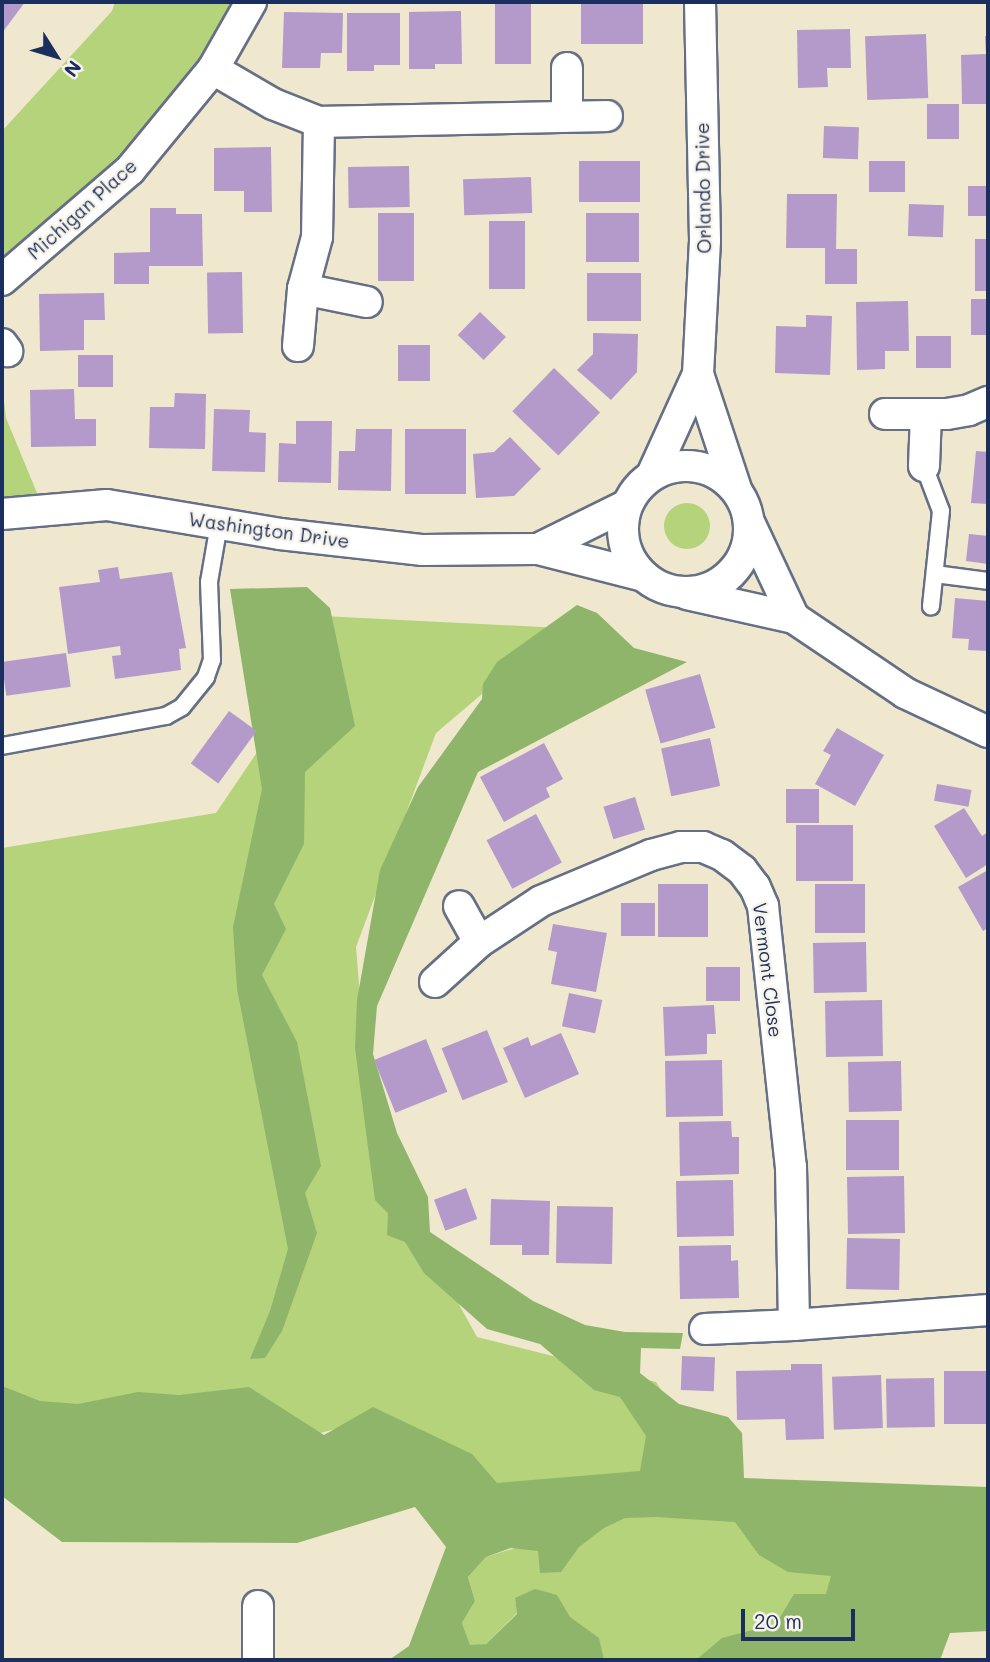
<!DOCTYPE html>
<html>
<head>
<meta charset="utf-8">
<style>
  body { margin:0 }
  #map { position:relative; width:990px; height:1662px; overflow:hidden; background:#efe7ce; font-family:Mali,sans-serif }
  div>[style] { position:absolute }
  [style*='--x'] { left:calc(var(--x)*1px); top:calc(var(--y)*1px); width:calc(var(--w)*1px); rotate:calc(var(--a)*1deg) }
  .green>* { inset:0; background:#b4d37a }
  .round { border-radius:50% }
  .forest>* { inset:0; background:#8fb56a }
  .building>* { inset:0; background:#b39aca; transform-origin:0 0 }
  .roads { filter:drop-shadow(2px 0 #656f85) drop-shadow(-2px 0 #656f85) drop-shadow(0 2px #656f85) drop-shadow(0 -2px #656f85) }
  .lane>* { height:16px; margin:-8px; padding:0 8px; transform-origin:8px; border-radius:8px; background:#fff }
  .street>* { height:30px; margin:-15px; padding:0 15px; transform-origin:15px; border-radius:15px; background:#fff }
  .street>.ring { margin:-15px; padding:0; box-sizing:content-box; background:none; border:30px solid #fff; border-radius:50% }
  span { translate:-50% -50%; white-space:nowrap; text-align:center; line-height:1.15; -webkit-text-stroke:5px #f7f3e8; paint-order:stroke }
  .street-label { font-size:19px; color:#1b2f5e }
  .frame { position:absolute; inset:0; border:4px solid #1b2f5e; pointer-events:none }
  .north { position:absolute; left:21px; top:21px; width:70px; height:70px; -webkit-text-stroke:5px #f7f3e8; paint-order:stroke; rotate:127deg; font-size:19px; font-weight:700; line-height:28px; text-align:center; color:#1b2f5e }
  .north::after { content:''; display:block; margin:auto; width:24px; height:32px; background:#1b2f5e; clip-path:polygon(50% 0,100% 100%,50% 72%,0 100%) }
  .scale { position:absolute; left:741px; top:1609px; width:114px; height:32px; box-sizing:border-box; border:4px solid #1b2f5e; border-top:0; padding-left:9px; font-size:21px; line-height:24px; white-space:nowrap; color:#1b2f5e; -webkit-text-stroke:5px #f7f3e8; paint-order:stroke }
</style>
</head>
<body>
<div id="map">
  <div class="green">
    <div style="clip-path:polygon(115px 2px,249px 2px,171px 120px,2px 276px,2px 131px,112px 11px)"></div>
    <div style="clip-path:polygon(2px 384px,6px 418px,44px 510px,2px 516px)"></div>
    <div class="round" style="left:664px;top:503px;width:46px;height:46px"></div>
    <div style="clip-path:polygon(263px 613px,560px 628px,436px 733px,356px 947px,372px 1147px,477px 1337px,656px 1382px,720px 1485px,852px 1569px,773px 1660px,563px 1660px,515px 1598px,517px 1613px,486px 1644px,470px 1646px,462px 1623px,475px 1601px,468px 1577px,486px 1557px,515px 1548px,374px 1419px,205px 1463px,2px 1459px,2px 848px,216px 813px,285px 711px)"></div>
  </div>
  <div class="forest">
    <div style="clip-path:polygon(307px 587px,330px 608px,355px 726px,305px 772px,304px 844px,274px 904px,286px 929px,262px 975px,297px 1042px,321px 1166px,305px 1193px,317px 1233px,282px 1331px,265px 1358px,250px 1359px,270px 1311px,288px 1249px,237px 989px,233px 927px,262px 789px,230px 589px)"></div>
    <div style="clip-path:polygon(577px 605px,597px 613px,634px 648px,687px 662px,478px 772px,377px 1006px,373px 1054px,397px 1133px,428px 1197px,430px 1232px,533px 1301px,585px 1325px,625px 1332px,683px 1333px,680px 1349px,641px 1348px,640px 1373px,679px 1404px,728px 1417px,742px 1433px,744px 1478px,988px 1487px,988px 1631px,950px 1633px,940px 1660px,696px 1660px,722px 1638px,776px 1624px,794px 1594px,826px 1594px,831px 1576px,788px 1572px,759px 1555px,735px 1522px,656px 1517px,625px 1518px,604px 1528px,579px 1547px,561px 1572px,540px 1573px,538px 1551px,511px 1548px,486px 1557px,468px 1577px,475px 1601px,462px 1623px,470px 1645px,486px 1644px,517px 1614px,515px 1598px,535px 1589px,557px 1595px,570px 1617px,599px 1638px,604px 1660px,389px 1660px,409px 1646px,446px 1547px,415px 1507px,297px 1543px,62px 1542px,2px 1496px,2px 1386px,40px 1401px,78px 1404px,138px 1392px,179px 1395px,249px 1387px,324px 1435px,373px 1407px,472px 1454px,497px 1483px,640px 1471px,646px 1436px,620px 1397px,594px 1390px,540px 1344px,487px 1329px,424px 1273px,405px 1242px,387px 1235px,388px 1213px,375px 1200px,355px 1048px,357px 1000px,380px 870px,418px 787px,482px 699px,483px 684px,497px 662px)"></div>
  </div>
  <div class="building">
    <div style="clip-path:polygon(2px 2px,25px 2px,2px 33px)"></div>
    <div style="left:495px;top:2px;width:36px;height:62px"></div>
    <div style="left:643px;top:3px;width:41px;height:62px;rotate:90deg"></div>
    <div style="clip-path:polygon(461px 11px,462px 64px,435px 64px,435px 69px,409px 69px,409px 12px)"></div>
    <div style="clip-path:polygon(284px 12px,343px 13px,342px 53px,321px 53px,320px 68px,282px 68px)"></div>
    <div style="clip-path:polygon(347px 13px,400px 13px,400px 65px,374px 65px,374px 71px,347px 71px)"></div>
    <div style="clip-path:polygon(850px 29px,851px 68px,827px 68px,828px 87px,798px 88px,797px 30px)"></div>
    <div style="left:926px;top:34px;width:64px;height:61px;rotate:88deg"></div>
    <div style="clip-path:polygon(985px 36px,988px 36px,988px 104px,962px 104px,961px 55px,986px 54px)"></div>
    <div style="left:927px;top:104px;width:32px;height:35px"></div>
    <div style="left:824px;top:126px;width:35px;height:32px;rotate:2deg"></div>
    <div style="clip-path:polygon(271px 147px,272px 212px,244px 212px,244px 191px,214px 191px,214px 148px)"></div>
    <div style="left:579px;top:161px;width:61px;height:41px"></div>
    <div style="left:869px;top:161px;width:36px;height:31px"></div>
    <div style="left:409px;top:166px;width:41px;height:61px;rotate:89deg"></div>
    <div style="left:531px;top:177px;width:36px;height:68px;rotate:88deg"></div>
    <div style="left:988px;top:186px;width:30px;height:20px;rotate:90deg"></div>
    <div style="clip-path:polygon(787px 194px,837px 194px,836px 249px,857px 249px,857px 284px,825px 284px,825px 248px,786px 248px)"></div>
    <div style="left:909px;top:204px;width:35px;height:32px;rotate:2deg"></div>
    <div style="clip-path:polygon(150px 208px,176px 208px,176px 214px,202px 214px,203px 266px,149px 266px,149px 284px,114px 284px,114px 253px,150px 252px)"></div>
    <div style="left:378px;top:213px;width:36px;height:68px"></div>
    <div style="left:586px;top:213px;width:53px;height:49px"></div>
    <div style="left:489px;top:221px;width:36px;height:68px"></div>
    <div style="left:975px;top:239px;width:13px;height:52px"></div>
    <div style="left:242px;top:272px;width:61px;height:35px;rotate:89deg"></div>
    <div style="left:587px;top:273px;width:54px;height:48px"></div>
    <div style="clip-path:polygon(104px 293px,105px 320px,84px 320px,84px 350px,40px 351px,39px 294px)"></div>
    <div style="left:971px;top:299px;width:17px;height:36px"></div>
    <div style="clip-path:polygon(908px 301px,909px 351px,885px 351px,885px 369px,857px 370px,856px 302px)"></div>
    <div style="left:480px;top:312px;width:36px;height:32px;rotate:44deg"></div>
    <div style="clip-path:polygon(806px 315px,832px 316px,830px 375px,775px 373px,776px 326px,806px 327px)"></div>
    <div style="clip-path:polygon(593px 333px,638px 334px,637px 372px,611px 400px,577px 370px,593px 354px)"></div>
    <div style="left:916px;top:336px;width:35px;height:32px"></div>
    <div style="left:398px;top:345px;width:32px;height:36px"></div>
    <div style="left:113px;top:355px;width:32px;height:35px;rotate:90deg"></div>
    <div style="left:554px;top:368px;width:64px;height:60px;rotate:44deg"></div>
    <div style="clip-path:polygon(74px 389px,75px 419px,96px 419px,96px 446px,31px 447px,30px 390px)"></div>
    <div style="clip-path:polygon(175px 393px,206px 394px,205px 449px,149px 448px,150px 407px,174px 407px)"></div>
    <div style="clip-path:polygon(214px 409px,250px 410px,249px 432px,266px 433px,265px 472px,212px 471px)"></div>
    <div style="clip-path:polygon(296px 421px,332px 421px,331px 483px,278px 482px,279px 443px,296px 444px)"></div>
    <div style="clip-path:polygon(356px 429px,392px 429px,391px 491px,338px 490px,339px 451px,355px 451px)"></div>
    <div style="left:405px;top:429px;width:61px;height:65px"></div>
    <div style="clip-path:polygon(510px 437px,541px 469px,514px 496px,476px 498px,473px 454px,494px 452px)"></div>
    <div style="clip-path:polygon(976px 451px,988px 452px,988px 504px,971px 503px)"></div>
    <div style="clip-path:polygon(969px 534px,988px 536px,988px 564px,966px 561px)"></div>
    <div style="clip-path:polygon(118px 567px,120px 579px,172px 572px,186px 648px,179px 649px,181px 670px,115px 679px,112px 656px,121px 655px,120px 646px,68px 654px,59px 587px,100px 582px,98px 570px)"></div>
    <div style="clip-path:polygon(955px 598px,988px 601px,988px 651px,968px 650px,969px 639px,952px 638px)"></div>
    <div style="left:66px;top:653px;width:34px;height:65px;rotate:82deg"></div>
    <div style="left:700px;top:674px;width:56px;height:57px;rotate:74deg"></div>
    <div style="left:229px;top:711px;width:34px;height:65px;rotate:36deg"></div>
    <div style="clip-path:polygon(837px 728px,884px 755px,855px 806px,815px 784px,831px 755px,823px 751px)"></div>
    <div style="left:710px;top:738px;width:49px;height:50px;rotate:78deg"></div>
    <div style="clip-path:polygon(544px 743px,563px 779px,546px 788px,550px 797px,504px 822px,480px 777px)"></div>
    <div style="left:937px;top:784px;width:35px;height:17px;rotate:10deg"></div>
    <div style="left:786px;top:789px;width:33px;height:34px"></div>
    <div style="left:635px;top:797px;width:34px;height:33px;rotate:73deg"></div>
    <div style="clip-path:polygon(964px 808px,982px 836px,988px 832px,988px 864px,966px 878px,934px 826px)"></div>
    <div style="left:536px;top:814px;width:55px;height:56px;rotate:62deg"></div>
    <div style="left:853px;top:825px;width:56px;height:57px;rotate:90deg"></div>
    <div style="clip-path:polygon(988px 870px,988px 928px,983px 931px,958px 887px)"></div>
    <div style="left:658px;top:884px;width:50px;height:53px"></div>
    <div style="left:865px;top:884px;width:49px;height:50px;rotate:90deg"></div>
    <div style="left:621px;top:903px;width:34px;height:33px"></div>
    <div style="clip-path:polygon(553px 924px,607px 933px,596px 992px,551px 984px,557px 952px,548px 950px)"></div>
    <div style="left:866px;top:942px;width:50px;height:53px;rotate:89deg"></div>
    <div style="left:740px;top:967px;width:34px;height:34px;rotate:90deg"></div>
    <div style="left:569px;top:993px;width:34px;height:34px;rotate:12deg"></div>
    <div style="left:882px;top:1000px;width:56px;height:57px;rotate:89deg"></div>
    <div style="clip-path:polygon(714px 1005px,716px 1034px,707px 1034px,707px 1054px,665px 1056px,663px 1007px)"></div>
    <div style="left:487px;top:1030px;width:56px;height:49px;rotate:68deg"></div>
    <div style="clip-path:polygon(561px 1033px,579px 1074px,525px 1098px,503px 1048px,528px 1037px,531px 1046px)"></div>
    <div style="left:426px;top:1039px;width:57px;height:56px;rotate:68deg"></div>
    <div style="left:722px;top:1060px;width:56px;height:57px;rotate:89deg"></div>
    <div style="left:901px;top:1061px;width:50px;height:53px;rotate:89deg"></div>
    <div style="left:899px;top:1120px;width:50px;height:53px;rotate:90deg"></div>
    <div style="clip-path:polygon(731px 1121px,732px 1137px,739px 1137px,739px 1174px,680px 1176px,679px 1122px)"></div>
    <div style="left:904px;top:1176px;width:57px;height:57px;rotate:89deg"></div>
    <div style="left:733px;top:1180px;width:56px;height:57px;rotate:89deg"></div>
    <div style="left:466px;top:1188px;width:33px;height:34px;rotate:70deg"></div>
    <div style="clip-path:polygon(491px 1199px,550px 1201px,549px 1255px,522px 1255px,522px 1245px,490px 1245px)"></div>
    <div style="left:557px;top:1206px;width:56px;height:57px;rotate:1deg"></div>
    <div style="left:900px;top:1239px;width:51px;height:53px;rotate:91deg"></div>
    <div style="clip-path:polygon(731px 1245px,731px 1261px,738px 1260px,739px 1298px,680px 1299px,679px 1246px)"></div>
    <div style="left:682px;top:1356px;width:33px;height:34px;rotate:2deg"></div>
    <div style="clip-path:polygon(791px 1364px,822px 1364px,824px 1439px,786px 1440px,785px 1419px,737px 1420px,736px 1371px,791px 1370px)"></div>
    <div style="left:988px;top:1371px;width:53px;height:44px;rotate:90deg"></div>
    <div style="left:881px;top:1375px;width:53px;height:49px;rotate:88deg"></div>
    <div style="left:934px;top:1378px;width:49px;height:48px;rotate:89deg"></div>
  </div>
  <div class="roads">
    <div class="lane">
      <div style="--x:924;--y:466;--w:48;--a:69.3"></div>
      <div style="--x:941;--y:511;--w:96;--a:96"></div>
      <div style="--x:935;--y:574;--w:53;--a:7.5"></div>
      <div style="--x:2;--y:746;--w:167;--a:-10.4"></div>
      <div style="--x:166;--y:716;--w:18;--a:-29"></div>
      <div style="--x:182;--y:707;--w:38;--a:-51"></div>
      <div style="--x:206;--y:677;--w:18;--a:-71"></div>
      <div style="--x:212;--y:660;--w:78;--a:-92.2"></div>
      <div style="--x:209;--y:582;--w:59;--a:-80.2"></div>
    </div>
    <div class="street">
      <div style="--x:213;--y:69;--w:69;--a:30.3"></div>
      <div style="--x:273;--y:104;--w:49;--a:21.4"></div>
      <div style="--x:319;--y:122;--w:288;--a:-1.2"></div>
      <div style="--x:567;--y:116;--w:48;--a:-90"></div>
      <div style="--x:2;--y:280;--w:169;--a:-40.7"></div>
      <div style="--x:130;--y:170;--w:131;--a:-50.6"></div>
      <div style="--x:213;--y:69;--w:77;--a:-60.4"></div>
      <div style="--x:303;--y:289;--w:65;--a:11.5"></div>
      <div style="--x:2;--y:344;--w:9;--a:54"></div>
      <div style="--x:298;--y:346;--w:57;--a:-85"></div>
      <div style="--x:303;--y:289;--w:54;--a:-74.9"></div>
      <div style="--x:317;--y:237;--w:115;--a:-89"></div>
      <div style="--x:698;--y:374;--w:121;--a:71.7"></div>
      <div style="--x:885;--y:414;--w:62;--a:0"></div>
      <div style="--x:947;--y:414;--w:22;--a:-10"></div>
      <div style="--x:969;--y:410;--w:21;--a:-23"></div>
      <div class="ring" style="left:623px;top:466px;width:96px;height:96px"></div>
      <div style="--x:924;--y:466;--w:51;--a:-87.8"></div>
      <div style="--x:652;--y:475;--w:111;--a:-65.5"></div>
      <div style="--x:698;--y:374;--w:134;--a:-87"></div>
      <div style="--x:705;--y:240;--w:238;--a:-91.2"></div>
      <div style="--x:2;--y:514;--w:105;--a:-4.9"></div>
      <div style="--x:107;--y:505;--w:175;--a:9.5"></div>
      <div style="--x:280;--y:534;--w:144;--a:6.4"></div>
      <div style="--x:423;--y:550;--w:115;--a:-0.5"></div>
      <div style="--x:538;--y:549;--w:109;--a:14.3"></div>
      <div style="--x:749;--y:522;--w:106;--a:64.9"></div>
      <div style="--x:538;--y:549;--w:99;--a:-26.3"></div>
      <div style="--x:687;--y:594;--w:110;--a:12.6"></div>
      <div style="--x:794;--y:618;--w:134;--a:34"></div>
      <div style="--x:905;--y:693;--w:92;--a:25.2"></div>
      <div style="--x:479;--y:942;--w:74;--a:-33.5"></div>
      <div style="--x:541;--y:901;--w:119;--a:-22.7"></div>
      <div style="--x:651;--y:855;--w:31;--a:-15"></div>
      <div style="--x:681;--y:847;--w:22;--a:0"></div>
      <div style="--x:703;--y:847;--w:21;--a:23"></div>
      <div style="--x:722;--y:855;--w:25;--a:37"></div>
      <div style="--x:742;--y:870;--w:21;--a:53"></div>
      <div style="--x:755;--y:887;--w:21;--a:67"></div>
      <div style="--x:763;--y:906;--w:262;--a:83.9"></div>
      <div style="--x:791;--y:1167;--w:158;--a:88.9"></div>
      <div style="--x:435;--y:982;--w:59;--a:-42.3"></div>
      <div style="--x:479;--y:942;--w:41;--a:-119.1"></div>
      <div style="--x:705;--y:1329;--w:89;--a:-2.6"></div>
      <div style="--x:794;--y:1325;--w:195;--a:-4.4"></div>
      <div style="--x:258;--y:1606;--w:54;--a:90"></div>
    </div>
  </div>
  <div class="street-label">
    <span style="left:703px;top:188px;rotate:-91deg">Orlando Drive</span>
    <span style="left:82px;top:209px;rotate:-42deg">Michigan Place</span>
    <span style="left:269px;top:530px;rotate:8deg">Washington Drive</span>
    <span style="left:768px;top:970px;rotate:83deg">Vermont Close</span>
  </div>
  <div class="frame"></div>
  <div class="north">N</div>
  <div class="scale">20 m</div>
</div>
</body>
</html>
